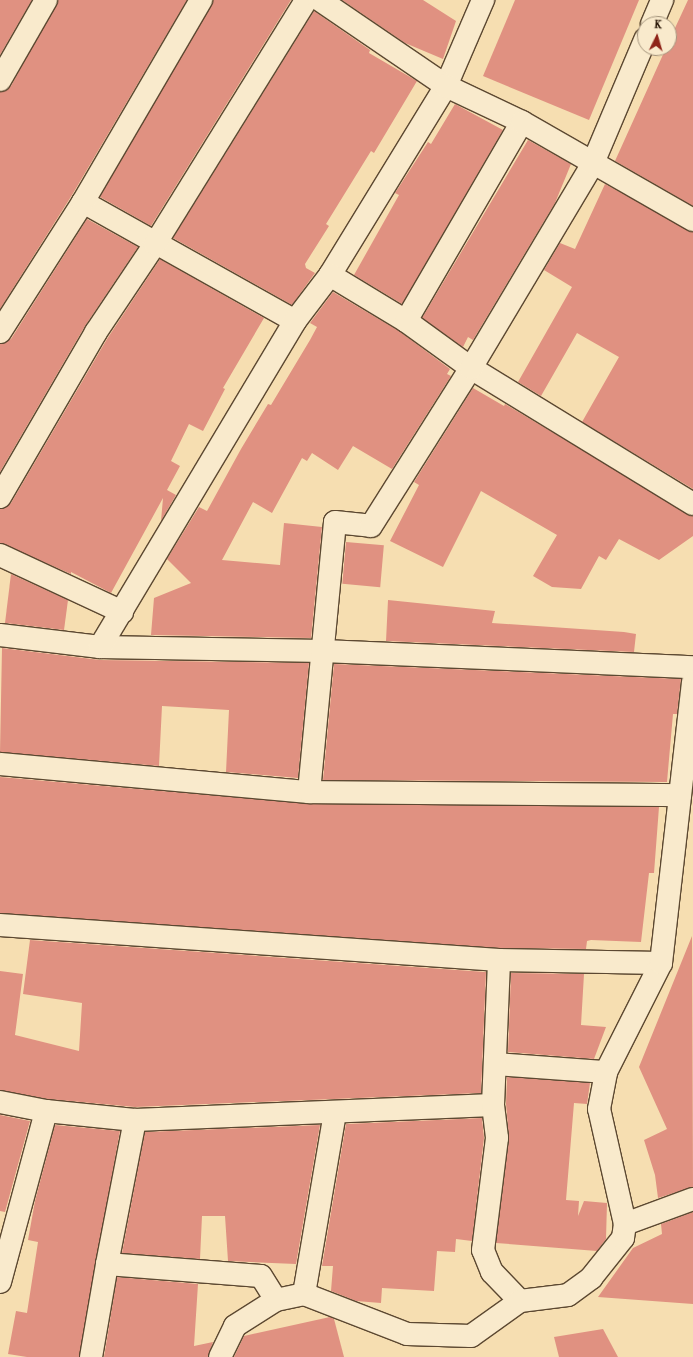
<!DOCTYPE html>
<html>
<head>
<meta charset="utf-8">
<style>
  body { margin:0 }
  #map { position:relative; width:693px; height:1357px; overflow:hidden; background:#f6deb1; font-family:"IM FELL Double Pica",serif }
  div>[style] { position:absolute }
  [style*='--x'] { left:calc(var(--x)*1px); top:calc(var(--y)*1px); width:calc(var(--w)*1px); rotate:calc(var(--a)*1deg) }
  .building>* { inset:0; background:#e09181; transform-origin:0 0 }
  .roads { filter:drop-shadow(1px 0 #5c4831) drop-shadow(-1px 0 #5c4831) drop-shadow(0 1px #5c4831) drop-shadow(0 -1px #5c4831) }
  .street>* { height:22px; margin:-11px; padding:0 11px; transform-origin:11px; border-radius:11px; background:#f9eacc }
  .secondary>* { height:22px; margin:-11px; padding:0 11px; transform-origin:11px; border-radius:11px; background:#f9eacc }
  span { translate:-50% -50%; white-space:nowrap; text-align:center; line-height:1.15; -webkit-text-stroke:3.5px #f9eacc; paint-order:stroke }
  .north { position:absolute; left:637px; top:16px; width:40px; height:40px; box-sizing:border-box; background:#f9eacc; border:1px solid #a5957d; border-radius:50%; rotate:5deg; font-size:11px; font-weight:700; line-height:16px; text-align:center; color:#281606 }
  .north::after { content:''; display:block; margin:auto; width:14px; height:18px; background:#8f2418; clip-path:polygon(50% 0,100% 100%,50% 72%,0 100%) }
</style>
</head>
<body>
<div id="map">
  <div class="building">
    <div style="clip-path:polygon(0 0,32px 0,0 55px)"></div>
    <div style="clip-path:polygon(58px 0,187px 0,72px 195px,0 309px,0 92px,11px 86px)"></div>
    <div style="clip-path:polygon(213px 0,291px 0,151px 226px,100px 197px)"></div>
    <div style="clip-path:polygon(342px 0,423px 0,456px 21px,443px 59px,405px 43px)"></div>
    <div style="clip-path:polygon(515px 0,639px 0,589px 120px,483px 76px)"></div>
    <div style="clip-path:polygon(688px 0,693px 0,693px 206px,615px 161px,666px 48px,669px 48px,669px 41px)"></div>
    <div style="clip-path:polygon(314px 11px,370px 50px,369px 53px,417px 81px,374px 153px,371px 151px,326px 224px,329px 226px,305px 264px,306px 268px,315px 273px,292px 305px,173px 238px)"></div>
    <div style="clip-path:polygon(455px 104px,503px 130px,402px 304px,354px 275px,399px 195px,395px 193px,428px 142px,431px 144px)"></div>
    <div style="clip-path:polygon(528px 140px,571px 164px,555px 203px,473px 340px,468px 337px,463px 347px,422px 318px)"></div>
    <div style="clip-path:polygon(605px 184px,693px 232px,693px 489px,582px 422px,619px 357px,577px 333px,541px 396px,518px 382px,572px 287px,544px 270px,560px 243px,575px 249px)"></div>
    <div style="clip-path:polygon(87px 219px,138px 247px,85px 326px,0 472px,0 344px,11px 339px)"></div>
    <div style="clip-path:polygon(160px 259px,264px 318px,223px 388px,225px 389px,203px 431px,189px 424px,171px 461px,180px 466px,167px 490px,176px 495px,161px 521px,163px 498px,111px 593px,71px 572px,71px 574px,0 543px,0 509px,11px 503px,107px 339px)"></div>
    <div style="clip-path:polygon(333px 292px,399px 331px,450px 369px,447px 374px,451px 376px,392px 469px,353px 446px,338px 470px,312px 453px,307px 461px,302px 458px,272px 513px,253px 502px,222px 560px,280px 565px,284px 523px,322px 527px,311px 638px,151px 635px,154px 598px,191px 583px,167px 559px,199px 507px,207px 511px,241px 449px,268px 404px,271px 405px,310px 340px,317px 327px,310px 323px)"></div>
    <div style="clip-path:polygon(473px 388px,504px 406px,505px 404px,693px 516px,693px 536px,659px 560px,619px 539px,606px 560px,599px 556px,581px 589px,552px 587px,533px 576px,557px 535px,481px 491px,443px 567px,390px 541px,419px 485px,414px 482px)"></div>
    <div style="left:346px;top:542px;width:38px;height:42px;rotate:5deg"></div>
    <div style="clip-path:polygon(11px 574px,68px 600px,64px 630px,5px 623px)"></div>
    <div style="clip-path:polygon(388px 600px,495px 611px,492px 623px,624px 632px,636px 634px,634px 652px,386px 641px)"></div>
    <div style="clip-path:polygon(2px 648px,100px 660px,309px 663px,298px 778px,226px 772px,229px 710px,162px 706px,159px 766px,0 752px)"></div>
    <div style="clip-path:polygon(334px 664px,681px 679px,677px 714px,673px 714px,667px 782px,323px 780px)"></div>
    <div style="clip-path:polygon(0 777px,309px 804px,659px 807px,654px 873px,649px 873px,641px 942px,591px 940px,587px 941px,586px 949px,500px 948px,0 913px)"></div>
    <div style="clip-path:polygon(692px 936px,693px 1187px,658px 1198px,655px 1175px,644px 1140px,667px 1129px,639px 1067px)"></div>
    <div style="clip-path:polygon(30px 940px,486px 972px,481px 1093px,135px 1107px,48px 1099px,0 1090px,0 971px,23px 974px,15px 1035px,79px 1051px,82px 1003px,23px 994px)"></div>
    <div style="clip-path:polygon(511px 973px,584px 974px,581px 1025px,606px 1027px,594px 1059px,508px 1052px)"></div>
    <div style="clip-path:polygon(507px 1077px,590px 1083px,587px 1104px,574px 1103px,566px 1200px,579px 1201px,578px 1216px,584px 1201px,607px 1203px,606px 1239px,597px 1251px,496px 1243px,509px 1139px,506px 1104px)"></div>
    <div style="clip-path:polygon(0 1115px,30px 1121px,5px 1212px,0 1211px)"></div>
    <div style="clip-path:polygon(482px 1118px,484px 1138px,472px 1241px,456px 1239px,455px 1252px,437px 1251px,434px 1291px,382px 1288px,381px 1303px,356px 1301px,331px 1291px,333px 1266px,322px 1266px,346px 1124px)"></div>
    <div style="clip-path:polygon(55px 1125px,120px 1131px,79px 1357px,27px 1357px,8px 1354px,16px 1311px,27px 1313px,38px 1242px,28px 1240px,35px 1201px)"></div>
    <div style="clip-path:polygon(320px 1125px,296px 1264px,228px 1261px,225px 1216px,202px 1216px,200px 1259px,122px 1253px,145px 1132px)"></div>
    <div style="clip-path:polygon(693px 1212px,693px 1304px,598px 1297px,633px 1248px,662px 1234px,661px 1224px)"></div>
    <div style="clip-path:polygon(117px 1277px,198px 1284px,194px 1346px,213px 1342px,208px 1357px,104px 1357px)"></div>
    <div style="clip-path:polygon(330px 1317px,334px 1319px,344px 1357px,234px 1357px,244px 1336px)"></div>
    <div style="clip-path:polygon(603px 1329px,618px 1357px,559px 1357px,554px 1337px)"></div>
  </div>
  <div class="roads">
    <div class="street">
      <div style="--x:652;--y:24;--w:26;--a:-67"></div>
      <div style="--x:0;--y:80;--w:92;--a:-60.1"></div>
      <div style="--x:83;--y:202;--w:243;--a:29.3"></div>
      <div style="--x:330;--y:275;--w:222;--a:-58.5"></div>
      <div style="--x:446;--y:86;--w:94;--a:-66.7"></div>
      <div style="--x:406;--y:321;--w:230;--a:-59.8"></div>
      <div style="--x:0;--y:332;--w:154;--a:-57.4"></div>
      <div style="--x:83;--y:202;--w:234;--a:-59.7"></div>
      <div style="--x:0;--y:497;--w:191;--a:-59.8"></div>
      <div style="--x:96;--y:332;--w:106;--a:-56.2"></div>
      <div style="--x:155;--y:244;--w:287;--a:-58.2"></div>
      <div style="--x:0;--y:555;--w:135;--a:25"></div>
      <div style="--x:0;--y:635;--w:101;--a:6.8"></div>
      <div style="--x:100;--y:647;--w:223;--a:1"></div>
      <div style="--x:323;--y:651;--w:370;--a:2.5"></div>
      <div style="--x:100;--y:647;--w:380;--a:-59.1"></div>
      <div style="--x:295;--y:321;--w:58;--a:-52.7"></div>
      <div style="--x:330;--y:275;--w:89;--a:31.2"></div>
      <div style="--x:406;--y:321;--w:80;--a:35.9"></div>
      <div style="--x:471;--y:368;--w:260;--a:31.5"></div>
      <div style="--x:0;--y:764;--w:310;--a:5.2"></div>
      <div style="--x:309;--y:792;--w:371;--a:0.5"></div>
      <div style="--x:309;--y:792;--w:271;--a:-84.5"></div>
      <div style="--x:335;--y:522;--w:36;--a:6"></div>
      <div style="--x:371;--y:526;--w:187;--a:-57.7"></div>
      <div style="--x:471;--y:368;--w:239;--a:-59.2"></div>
      <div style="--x:593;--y:163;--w:134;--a:-67.1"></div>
      <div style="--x:0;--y:925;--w:500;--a:4.01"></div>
      <div style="--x:499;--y:960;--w:162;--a:1.1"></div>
      <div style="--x:496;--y:1064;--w:110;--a:4.2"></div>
      <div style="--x:0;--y:1102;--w:47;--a:11.1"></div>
      <div style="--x:46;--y:1111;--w:89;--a:5.8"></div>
      <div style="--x:135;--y:1120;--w:358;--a:-2.4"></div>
      <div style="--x:493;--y:1105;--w:145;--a:-87.6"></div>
      <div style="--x:493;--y:1105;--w:33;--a:83"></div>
      <div style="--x:497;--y:1138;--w:113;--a:97.1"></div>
      <div style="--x:483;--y:1250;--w:24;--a:68"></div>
      <div style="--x:492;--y:1272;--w:40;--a:46"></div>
      <div style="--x:625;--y:1224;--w:118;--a:-102.7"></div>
      <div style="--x:599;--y:1109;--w:38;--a:-79"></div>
      <div style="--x:606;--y:1072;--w:122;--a:-63.2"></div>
      <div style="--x:661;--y:963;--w:283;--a:-83.5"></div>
      <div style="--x:107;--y:1264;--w:147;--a:-79"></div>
      <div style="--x:0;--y:1282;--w:177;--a:-74.9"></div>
      <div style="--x:304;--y:1294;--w:184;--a:-80.3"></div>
      <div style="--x:91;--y:1357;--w:94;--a:-80.2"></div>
      <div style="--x:107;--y:1264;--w:154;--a:4.5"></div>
      <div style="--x:261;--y:1276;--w:28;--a:58"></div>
      <div style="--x:220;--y:1357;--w:34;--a:-64"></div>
      <div style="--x:235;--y:1326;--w:49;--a:-32.4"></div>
      <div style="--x:276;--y:1300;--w:29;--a:-12"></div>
      <div style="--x:304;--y:1294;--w:110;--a:21.2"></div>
      <div style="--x:407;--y:1334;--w:64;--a:1.8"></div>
      <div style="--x:471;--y:1336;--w:60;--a:-35.5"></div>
      <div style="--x:520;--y:1301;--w:48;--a:-7.1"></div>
      <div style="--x:568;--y:1295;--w:29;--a:-36"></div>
      <div style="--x:591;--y:1278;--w:51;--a:-51.3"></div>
      <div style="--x:623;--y:1238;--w:14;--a:-82"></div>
      <div style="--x:625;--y:1224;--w:72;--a:-20.2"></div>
    </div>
    <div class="secondary">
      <div style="--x:320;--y:0;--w:153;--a:34.3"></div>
      <div style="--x:446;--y:86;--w:84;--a:25.3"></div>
      <div style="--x:522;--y:122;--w:197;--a:29.8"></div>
    </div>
  </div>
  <div class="north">K</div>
</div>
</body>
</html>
